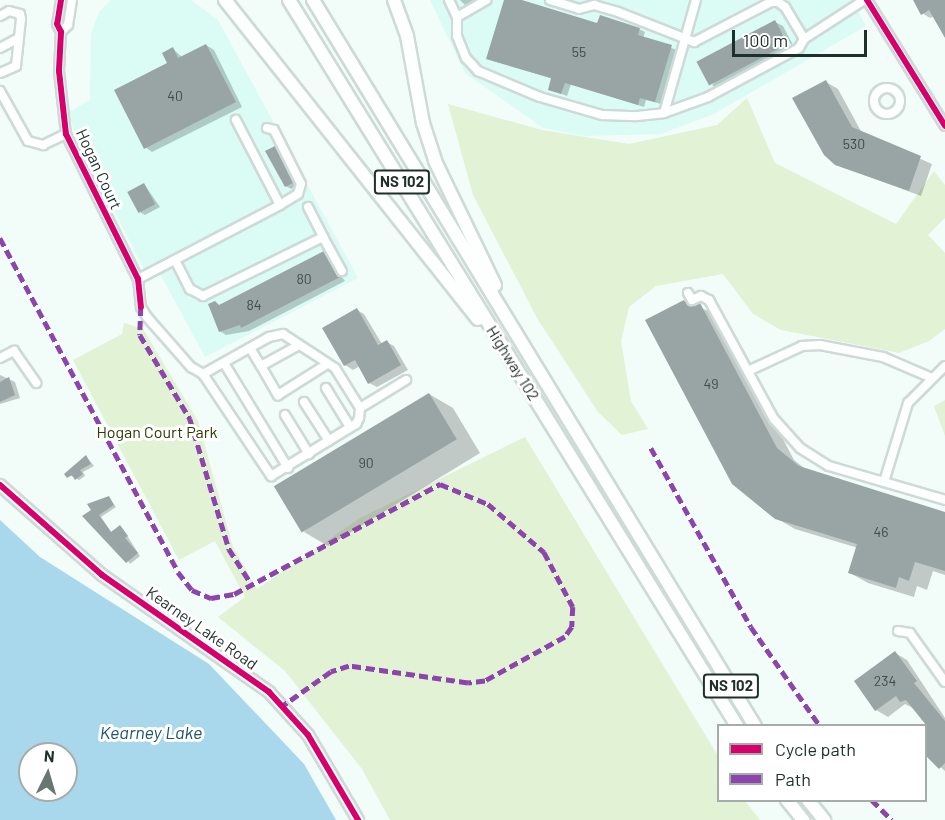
<!DOCTYPE html>
<html>
<head>
<meta charset="utf-8">
<style>
  body { margin:0 }
  #map { position:relative; width:945px; height:820px; overflow:hidden; background:#f2fcf9; font-family:Barlow,sans-serif }
  div>[style] { position:absolute }
  [style*='--x'] { left:calc(var(--x)*1px); top:calc(var(--y)*1px); width:calc(var(--w)*1px); rotate:calc(var(--a)*1deg) }
  .built>* { inset:0; background:#dbfcf4 }
  .green>* { inset:0; background:#e1f2d5 }
  .water>* { inset:0; background:#a9d8ec }
  .shadow>* { inset:0; background:#0003 }
  .building>* { inset:0; background:#99a5a4; transform-origin:0 0 }
  .roads { filter:drop-shadow(2px 0 #cedad7) drop-shadow(-2px 0 #cedad7) drop-shadow(0 2px #cedad7) drop-shadow(0 -2px #cedad7) }
  .minor>* { height:8px; margin:-4px; padding:0 4px; transform-origin:4px; border-radius:4px; background:#fdfffe }
  .minor>.ring { margin:-4px; padding:0; box-sizing:content-box; background:none; border:8px solid #fdfffe; border-radius:50% }
  .major>* { height:10px; margin:-5px; padding:0 5px; transform-origin:5px; border-radius:5px; background:#fdfffe }
  .highway>* { height:12px; margin:-6px; padding:0 6px; transform-origin:6px; border-radius:6px; background:#fdfffe }
  .quiet>* { height:4.5px; margin-top:-2.25px; transform-origin:0; background:repeating-linear-gradient(90deg,#8e44ad 0 9px,transparent 0 13.5px) }
  .cycleway>* { height:6px; margin:-3px; padding:0 3px; transform-origin:3px; border-radius:3px; background:#d6006c }
  span { translate:-50% -50%; white-space:nowrap; text-align:center; line-height:1.15; -webkit-text-stroke:6px #fff; paint-order:stroke }
  .number-label { font-size:14px; color:#3e4c49 }
  .number-label span { -webkit-text-stroke-width:0 }
  .shield-label span { padding:2px 4px; background:#fff; border:2px solid; border-radius:4px; -webkit-text-stroke-width:0 }
  .shield-label { font-size:15px; color:#1f2f2b; font-weight:700 }
  .street-label { font-size:16px; color:#1f2f2b }
  .park-label { font-size:16px; color:#2a3e03 }
  .water-label { font-size:18px; color:#225469; font-style:italic }
  .legend { position:absolute; left:717px; top:724px; width:210px; height:78px; box-sizing:border-box; background:#fff; border:2px solid #a5acaa; margin:0; padding:8px 10px; list-style:none; font-size:18px; color:#1f2f2b }
  .legend li { display:flex; align-items:center; gap:12px; height:30px }
  .legend b { width:30px; border:2px solid #a5acaa }
  .north { position:absolute; left:18px; top:742px; width:60px; height:60px; box-sizing:border-box; background:#fff; border:2px solid #a5acaa; border-radius:50%; rotate:5deg; font-size:16px; font-weight:700; line-height:24px; text-align:center; color:#1f2f2b }
  .north::after { content:''; display:block; margin:auto; width:21px; height:27px; background:#697773; clip-path:polygon(50% 0,100% 100%,50% 72%,0 100%) }
  .scale { position:absolute; left:732px; top:30px; width:135px; height:27px; box-sizing:border-box; border:3px solid #1f2f2b; border-top:0; padding-left:8px; font-size:18px; line-height:21px; white-space:nowrap; color:#1f2f2b; -webkit-text-stroke:4px #fff; paint-order:stroke }
</style>
</head>
<body>
<div id="map">
  <div class="built">
    <div style="clip-path:polygon(111px 0,191px 0,218px 20px,358px 278px,205px 357px,159px 272px,148px 277px,74px 132px,69px 112px,90px 100px,91px 34px,99px 12px)"></div>
    <div style="clip-path:polygon(430px 0,852px 0,866px 26px,714px 114px,661px 134px,584px 136px,543px 128px,465px 73px)"></div>
  </div>
  <div class="green">
    <div style="clip-path:polygon(747px 98px,775px 163px,896px 224px,934px 171px,945px 185px,945px 218px,928px 235px,945px 253px,945px 329px,929px 341px,899px 353px,781px 330px,753px 314px,723px 274px,656px 286px,629px 307px,621px 341px,631px 401px,648px 429px,622px 435px,598px 412px,537px 318px,473px 195px,448px 104px,542px 130px,629px 144px,717px 125px)"></div>
    <div style="clip-path:polygon(124px 323px,143px 329px,198px 421px,233px 547px,257px 589px,360px 518px,525px 437px,718px 756px,718px 800px,745px 801px,760px 820px,390px 820px,362px 769px,285px 671px,218px 617px,245px 597px,215px 541px,179px 560px,73px 360px,122px 334px)"></div>
    <div style="clip-path:polygon(945px 400px,945px 436px,934px 406px)"></div>
  </div>
  <div class="water">
    <div style="clip-path:polygon(evenodd,0 520px,40px 557px,209px 664px,304px 764px,336px 820px,0 820px,0 520px,30px 754px,66px 754px,66px 790px,30px 790px,30px 754px)"></div>
  </div>
  <div class="shadow">
    <div style="clip-path:polygon(460px 0,485px 0,469px 9px)"></div>
    <div style="clip-path:polygon(505px 0,517px 0,598px 25px,639px 29px,645px 32px,643px 38px,677px 50px,661px 104px,646px 100px,644px 107px,571px 84px,567px 96px,549px 89px,553px 79px,493px 61px)"></div>
    <div style="clip-path:polygon(915px 0,945px 0,945px 35px,934px 16px,930px 18px,922px 13px)"></div>
    <div style="clip-path:polygon(775px 22px,783px 26px,795px 49px,776px 26px,790px 51px,719px 90px,712px 85px)"></div>
    <div style="clip-path:polygon(206px 45px,214px 50px,242px 107px,152px 152px,145px 147px,173px 49px,182px 57px)"></div>
    <div style="clip-path:polygon(826px 82px,838px 89px,862px 133px,932px 164px,921px 196px,835px 164px)"></div>
    <div style="clip-path:polygon(275px 148px,280px 151px,298px 186px,291px 189px,286px 186px)"></div>
    <div style="clip-path:polygon(144px 184px,160px 207px,145px 215px,140px 212px)"></div>
    <div style="clip-path:polygon(323px 253px,345px 281px,249px 331px,226px 335px,220px 331px,221px 306px)"></div>
    <div style="clip-path:polygon(684px 301px,718px 315px,794px 460px,808px 471px,945px 516px,945px 575px,933px 571px,927px 590px,917px 586px,914px 597px,868px 583px,850px 573px,858px 548px,795px 529px,776px 518px)"></div>
    <div style="clip-path:polygon(357px 310px,364px 314px,382px 344px,387px 342px,394px 346px,408px 370px,377px 387px,369px 383px,360px 366px,353px 370px,345px 365px)"></div>
    <div style="clip-path:polygon(0 375px,15px 382px,20px 398px,0 404px)"></div>
    <div style="clip-path:polygon(429px 394px,453px 408px,480px 453px,328px 546px,304px 532px)"></div>
    <div style="clip-path:polygon(86px 456px,94px 466px,83px 472px,85px 476px,79px 480px,67px 474px)"></div>
    <div style="clip-path:polygon(109px 498px,116px 507px,101px 517px,112px 533px,123px 529px,140px 556px,130px 564px,93px 510px)"></div>
    <div style="clip-path:polygon(895px 653px,907px 660px,945px 718px,945px 771px,926px 754px,927px 724px,913px 708px,905px 704px,888px 717px,876px 710px)"></div>
  </div>
  <div class="building">
    <div style="clip-path:polygon(504px 0,522px 0,597px 23px,600px 15px,640px 28px,638px 35px,672px 45px,655px 102px,640px 98px,638px 105px,565px 83px,561px 94px,548px 90px,551px 78px,486px 59px)"></div>
    <div style="clip-path:polygon(913px 0,945px 0,945px 38px,929px 10px,921px 15px)"></div>
    <div style="left:775px;top:20px;width:27px;height:89px;rotate:62deg"></div>
    <div style="clip-path:polygon(206px 44px,236px 102px,144px 149px,114px 90px,167px 63px,162px 53px,173px 47px,178px 58px)"></div>
    <div style="clip-path:polygon(826px 80px,852px 127px,921px 156px,909px 191px,835px 165px,824px 155px,792px 98px)"></div>
    <div style="clip-path:polygon(275px 146px,293px 183px,285px 187px,265px 151px)"></div>
    <div style="left:144px;top:183px;width:24px;height:19px;rotate:62deg"></div>
    <div style="clip-path:polygon(324px 251px,340px 277px,241px 328px,240px 325px,219px 332px,208px 304px,215px 301px,219px 305px)"></div>
    <div style="clip-path:polygon(684px 300px,690px 307px,700px 303px,777px 448px,799px 466px,945px 512px,945px 571px,915px 562px,909px 581px,899px 577px,896px 588px,848px 573px,857px 544px,775px 519px,732px 484px,645px 320px)"></div>
    <div style="clip-path:polygon(357px 308px,378px 345px,387px 340px,401px 365px,368px 384px,355px 360px,344px 366px,322px 328px)"></div>
    <div style="clip-path:polygon(9px 377px,15px 395px,0 402px,0 382px)"></div>
    <div style="left:429px;top:393px;width:54px;height:181px;rotate:59deg"></div>
    <div style="clip-path:polygon(86px 455px,91px 464px,80px 470px,83px 474px,75px 480px,72px 475px,67px 478px,64px 474px)"></div>
    <div style="clip-path:polygon(109px 496px,114px 505px,99px 515px,111px 532px,120px 525px,128px 536px,125px 538px,138px 553px,126px 563px,82px 516px,91px 510px,87px 504px)"></div>
    <div style="clip-path:polygon(895px 651px,917px 681px,914px 683px,945px 721px,945px 763px,939px 769px,926px 756px,926px 725px,906px 700px,900px 702px,896px 696px,875px 711px,854px 681px)"></div>
  </div>
  <div class="roads">
    <div class="minor">
      <div style="--x:61;--y:0;--w:24;--a:99"></div>
      <div style="--x:57;--y:24;--w:9;--a:63"></div>
      <div style="--x:61;--y:32;--w:39;--a:93"></div>
      <div style="--x:59;--y:71;--w:63;--a:83.7"></div>
      <div style="--x:66;--y:134;--w:162;--a:63.6"></div>
      <div style="--x:138;--y:279;--w:28;--a:84"></div>
      <div style="--x:141;--y:307;--w:12;--a:59"></div>
      <div style="--x:147;--y:317;--w:67;--a:48.7"></div>
      <div style="--x:191;--y:367;--w:14;--a:30"></div>
      <div style="--x:203;--y:374;--w:123;--a:56.3"></div>
      <div style="--x:271;--y:476;--w:100;--a:-31.5"></div>
      <div style="--x:356;--y:424;--w:7;--a:-63"></div>
      <div style="--x:359;--y:418;--w:10;--a:-84"></div>
      <div style="--x:360;--y:408;--w:47;--a:-122"></div>
      <div style="--x:335;--y:368;--w:62;--a:-146.8"></div>
      <div style="--x:283;--y:334;--w:14;--a:168"></div>
      <div style="--x:269;--y:337;--w:76;--a:150.7"></div>
      <div style="--x:449;--y:0;--w:19;--a:65"></div>
      <div style="--x:457;--y:17;--w:19;--a:90"></div>
      <div style="--x:457;--y:36;--w:24;--a:68"></div>
      <div style="--x:466;--y:58;--w:18;--a:47"></div>
      <div style="--x:478;--y:71;--w:67;--a:22.8"></div>
      <div style="--x:540;--y:97;--w:65;--a:16.2"></div>
      <div style="--x:602;--y:115;--w:35;--a:2"></div>
      <div style="--x:637;--y:116;--w:27;--a:-6"></div>
      <div style="--x:664;--y:113;--w:47;--a:-20"></div>
      <div style="--x:708;--y:97;--w:103;--a:-28.3"></div>
      <div style="--x:799;--y:48;--w:10;--a:-61"></div>
      <div style="--x:804;--y:39;--w:72;--a:-33"></div>
      <div style="--x:550;--y:0;--w:30;--a:17"></div>
      <div style="--x:579;--y:9;--w:16;--a:-15"></div>
      <div style="--x:594;--y:5;--w:25;--a:16"></div>
      <div style="--x:618;--y:12;--w:82;--a:21.5"></div>
      <div style="--x:694;--y:42;--w:87;--a:-27.5"></div>
      <div style="--x:771;--y:2;--w:7;--a:0"></div>
      <div style="--x:778;--y:2;--w:9;--a:36"></div>
      <div style="--x:785;--y:7;--w:37;--a:59"></div>
      <div style="--x:867;--y:0;--w:148;--a:58.2"></div>
      <div style="--x:0;--y:16;--w:10;--a:-29"></div>
      <div style="--x:9;--y:11;--w:11;--a:15"></div>
      <div style="--x:20;--y:14;--w:5;--a:79"></div>
      <div style="--x:21;--y:19;--w:47;--a:96.1"></div>
      <div style="--x:16;--y:66;--w:17;--a:156"></div>
      <div style="--x:457;--y:17;--w:34;--a:-30"></div>
      <div style="--x:61;--y:32;--w:10;--a:-45"></div>
      <div style="--x:68;--y:25;--w:25;--a:-81"></div>
      <div style="--x:0;--y:48;--w:21;--a:-28"></div>
      <div class="ring" style="left:874px;top:88px;width:18px;height:18px"></div>
      <div style="--x:0;--y:91;--w:57;--a:60.8"></div>
      <div style="--x:28;--y:141;--w:16;--a:15"></div>
      <div style="--x:43;--y:145;--w:25;--a:-26"></div>
      <div style="--x:664;--y:113;--w:117;--a:-74.2"></div>
      <div style="--x:267;--y:128;--w:7;--a:16"></div>
      <div style="--x:274;--y:130;--w:60;--a:63.4"></div>
      <div style="--x:301;--y:184;--w:10;--a:107"></div>
      <div style="--x:298;--y:194;--w:21;--a:149"></div>
      <div style="--x:308;--y:207;--w:34;--a:63"></div>
      <div style="--x:175;--y:260;--w:33;--a:63"></div>
      <div style="--x:190;--y:289;--w:15;--a:28"></div>
      <div style="--x:203;--y:296;--w:134;--a:-26.2"></div>
      <div style="--x:323;--y:237;--w:39;--a:61"></div>
      <div style="--x:138;--y:279;--w:160;--a:-27.5"></div>
      <div style="--x:280;--y:205;--w:96;--a:-117.4"></div>
      <div style="--x:688;--y:293;--w:8;--a:60"></div>
      <div style="--x:692;--y:300;--w:10;--a:-24"></div>
      <div style="--x:701;--y:296;--w:9;--a:27"></div>
      <div style="--x:709;--y:300;--w:136;--a:61.4"></div>
      <div style="--x:774;--y:419;--w:39;--a:48"></div>
      <div style="--x:800;--y:448;--w:34;--a:32"></div>
      <div style="--x:829;--y:466;--w:121;--a:16.3"></div>
      <div style="--x:299;--y:345;--w:43;--a:151.1"></div>
      <div style="--x:261;--y:366;--w:34;--a:60"></div>
      <div style="--x:278;--y:395;--w:58;--a:-32.3"></div>
      <div style="--x:250;--y:348;--w:21;--a:59"></div>
      <div style="--x:0;--y:358;--w:16;--a:-27"></div>
      <div style="--x:14;--y:351;--w:39;--a:55"></div>
      <div style="--x:224;--y:363;--w:123;--a:58.6"></div>
      <div style="--x:748;--y:371;--w:60;--a:-24.8"></div>
      <div style="--x:802;--y:346;--w:18;--a:-3"></div>
      <div style="--x:820;--y:345;--w:64;--a:10.8"></div>
      <div style="--x:883;--y:357;--w:53;--a:23.2"></div>
      <div style="--x:326;--y:388;--w:46;--a:58.4"></div>
      <div style="--x:304;--y:402;--w:46;--a:57.3"></div>
      <div style="--x:360;--y:408;--w:54;--a:-31.3"></div>
      <div style="--x:285;--y:415;--w:46;--a:58.4"></div>
      <div style="--x:884;--y:482;--w:83;--a:-73.1"></div>
      <div style="--x:908;--y:403;--w:52;--a:-45"></div>
      <div style="--x:898;--y:631;--w:12;--a:9"></div>
      <div style="--x:910;--y:633;--w:60;--a:54.5"></div>
    </div>
    <div class="major">
      <div style="--x:0;--y:485;--w:136;--a:41.4"></div>
      <div style="--x:102;--y:575;--w:204;--a:35"></div>
      <div style="--x:269;--y:692;--w:58;--a:47.8"></div>
      <div style="--x:308;--y:735;--w:99;--a:59.5"></div>
    </div>
    <div class="highway">
      <div style="--x:225;--y:0;--w:407;--a:51.6"></div>
      <div style="--x:289;--y:0;--w:853;--a:58.32"></div>
      <div style="--x:313;--y:0;--w:850;--a:58.67"></div>
      <div style="--x:394;--y:0;--w:38;--a:70"></div>
      <div style="--x:407;--y:36;--w:88;--a:79.6"></div>
      <div style="--x:423;--y:123;--w:40;--a:72"></div>
      <div style="--x:435;--y:161;--w:138;--a:64.2"></div>
      <div style="--x:787;--y:800;--w:26;--a:51"></div>
      <div style="--x:808;--y:800;--w:26;--a:51"></div>
    </div>
  </div>
  <div class="quiet">
    <div style="--x:0;--y:238;--w:378;--a:61.9"></div>
    <div style="--x:178;--y:572;--w:23;--a:52"></div>
    <div style="--x:192;--y:590;--w:21;--a:23"></div>
    <div style="--x:211;--y:598;--w:23;--a:-10"></div>
    <div style="--x:234;--y:594;--w:234;--a:-28.1"></div>
    <div style="--x:440;--y:484;--w:52;--a:22.6"></div>
    <div style="--x:488;--y:504;--w:74;--a:40.6"></div>
    <div style="--x:544;--y:552;--w:62;--a:62.2"></div>
    <div style="--x:573;--y:607;--w:20;--a:93"></div>
    <div style="--x:572;--y:627;--w:12;--a:125"></div>
    <div style="--x:565;--y:637;--w:91;--a:151.2"></div>
    <div style="--x:485;--y:681;--w:17;--a:173"></div>
    <div style="--x:468;--y:683;--w:120;--a:-171.9"></div>
    <div style="--x:349;--y:666;--w:19;--a:162"></div>
    <div style="--x:331;--y:672;--w:59;--a:144.7"></div>
    <div style="--x:141;--y:307;--w:28;--a:92"></div>
    <div style="--x:140;--y:335;--w:98;--a:59.2"></div>
    <div style="--x:190;--y:419;--w:136;--a:73.3"></div>
    <div style="--x:229;--y:549;--w:43;--a:57.4"></div>
    <div style="--x:651;--y:448;--w:205;--a:60.8"></div>
    <div style="--x:751;--y:627;--w:121;--a:55.1"></div>
    <div style="--x:872;--y:800;--w:28;--a:45"></div>
  </div>
  <div class="cycleway">
    <div style="--x:61;--y:0;--w:24;--a:99"></div>
    <div style="--x:57;--y:24;--w:9;--a:63"></div>
    <div style="--x:61;--y:32;--w:39;--a:93"></div>
    <div style="--x:59;--y:71;--w:63;--a:83.7"></div>
    <div style="--x:66;--y:134;--w:162;--a:63.6"></div>
    <div style="--x:138;--y:279;--w:28;--a:84"></div>
    <div style="--x:867;--y:0;--w:148;--a:58.2"></div>
    <div style="--x:0;--y:485;--w:136;--a:41.4"></div>
    <div style="--x:102;--y:575;--w:204;--a:35"></div>
    <div style="--x:269;--y:692;--w:58;--a:47.8"></div>
    <div style="--x:308;--y:735;--w:99;--a:59.5"></div>
  </div>
  <div class="number-label">
    <span style="left:579px;top:52px">55</span>
    <span style="left:175px;top:96px">40</span>
    <span style="left:854px;top:144px">530</span>
    <span style="left:304px;top:279px">80</span>
    <span style="left:254px;top:305px">84</span>
    <span style="left:711px;top:384px">49</span>
    <span style="left:366px;top:463px">90</span>
    <span style="left:881px;top:532px">46</span>
    <span style="left:885px;top:681px">234</span>
  </div>
  <div class="shield-label">
    <span style="left:402px;top:182px">NS 102</span>
    <span style="left:731px;top:686px">NS 102</span>
  </div>
  <div class="street-label">
    <span style="left:99px;top:169px;rotate:65deg">Hogan Court</span>
    <span style="left:513px;top:363px;rotate:58deg">Highway 102</span>
    <span style="left:202px;top:628px;rotate:35deg">Kearney Lake Road</span>
  </div>
  <div class="park-label">
    <span style="left:157px;top:432px">Hogan Court Park</span>
  </div>
  <div class="water-label">
    <span style="left:151px;top:732px">Kearney Lake</span>
  </div>
  <ul class="legend">
  <li><b style="height:8px;background:#d6006c"></b>Cycle path</li>
  <li><b style="height:8px;background:#8e44ad"></b>Path</li>
  </ul>
  <div class="north">N</div>
  <div class="scale">100 m</div>
</div>
</body>
</html>
